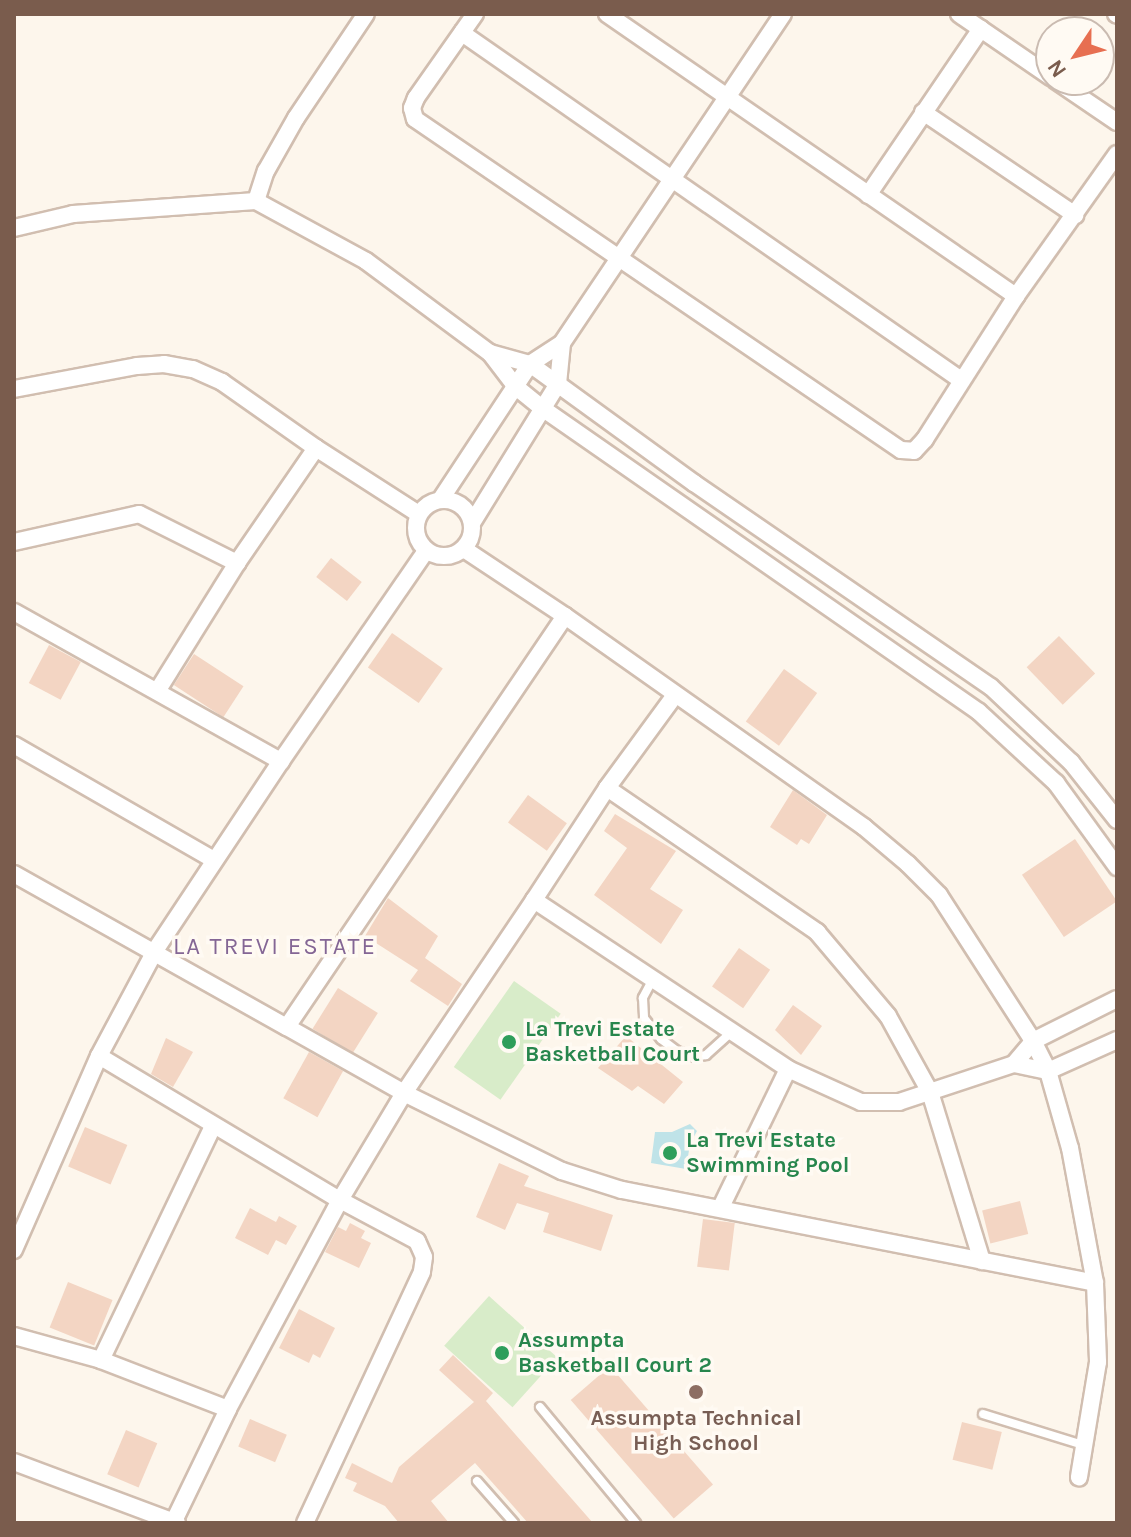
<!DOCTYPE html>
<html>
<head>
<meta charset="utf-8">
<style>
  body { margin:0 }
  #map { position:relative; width:1131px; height:1537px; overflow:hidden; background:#fdf6ec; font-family:Karla,sans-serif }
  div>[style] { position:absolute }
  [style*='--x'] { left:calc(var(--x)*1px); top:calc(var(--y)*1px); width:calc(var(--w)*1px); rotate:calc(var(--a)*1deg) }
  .green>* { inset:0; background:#d8ecc9; transform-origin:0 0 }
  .water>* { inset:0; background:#bfe3e8 }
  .building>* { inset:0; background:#f3d5c3; transform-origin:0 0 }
  .roads { filter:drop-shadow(2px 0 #d1beb0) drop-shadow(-2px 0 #d1beb0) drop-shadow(0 2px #d1beb0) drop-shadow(0 -2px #d1beb0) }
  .service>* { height:8px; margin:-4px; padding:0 4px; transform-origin:4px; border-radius:4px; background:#fff }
  .minor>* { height:16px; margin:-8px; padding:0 8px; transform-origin:8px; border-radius:8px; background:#fff }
  .minor>.ring { margin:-8px; padding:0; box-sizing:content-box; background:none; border:16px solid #fff; border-radius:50% }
  .dots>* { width:22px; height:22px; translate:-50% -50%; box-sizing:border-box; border:4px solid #fffaf3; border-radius:50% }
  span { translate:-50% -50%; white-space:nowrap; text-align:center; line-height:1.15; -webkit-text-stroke:7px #fffaf3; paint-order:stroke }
  .leisure-label { font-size:22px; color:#27864d; font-weight:700 }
  .left { translate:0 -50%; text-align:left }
  .education-label { font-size:22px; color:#785e54; font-weight:700 }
  .neighbourhood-label { font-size:24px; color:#846695; letter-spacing:2px }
  .frame { position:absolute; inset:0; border:16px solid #7a5c4d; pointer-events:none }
  .north { position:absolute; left:1035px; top:16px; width:80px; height:80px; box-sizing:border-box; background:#fffaf3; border:2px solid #cabbb1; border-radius:50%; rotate:235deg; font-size:22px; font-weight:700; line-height:32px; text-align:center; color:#7a5c4d }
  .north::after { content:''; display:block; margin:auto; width:28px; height:36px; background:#e76f51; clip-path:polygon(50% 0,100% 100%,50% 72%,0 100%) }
</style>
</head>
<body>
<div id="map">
  <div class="green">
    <div style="left:514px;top:981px;width:57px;height:105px;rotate:35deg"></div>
    <div style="left:489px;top:1296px;width:92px;height:67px;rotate:42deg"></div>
  </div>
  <div class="water">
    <div style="clip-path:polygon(690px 1124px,697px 1131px,690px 1144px,686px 1169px,651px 1163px,655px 1132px,672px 1132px)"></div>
  </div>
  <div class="building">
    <div style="left:331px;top:558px;width:39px;height:24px;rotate:38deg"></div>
    <div style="left:392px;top:633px;width:62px;height:42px;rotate:35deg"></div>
    <div style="left:1059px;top:636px;width:52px;height:45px;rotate:46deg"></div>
    <div style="left:49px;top:645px;width:36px;height:43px;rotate:28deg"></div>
    <div style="left:194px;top:654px;width:59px;height:37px;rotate:33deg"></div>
    <div style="left:784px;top:669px;width:41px;height:65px;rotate:36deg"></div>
    <div style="clip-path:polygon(793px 790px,827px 815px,809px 844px,801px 839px,797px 845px,770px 827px)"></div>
    <div style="left:528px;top:795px;width:48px;height:34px;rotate:36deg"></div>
    <div style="clip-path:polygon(615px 814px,676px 851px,650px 889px,683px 910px,661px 944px,594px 895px,627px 848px,604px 831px)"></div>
    <div style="left:1075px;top:839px;width:75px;height:64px;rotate:56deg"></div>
    <div style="clip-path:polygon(388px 898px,438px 936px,425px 958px,462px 984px,448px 1006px,410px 981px,418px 970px,365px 936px)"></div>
    <div style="left:739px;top:948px;width:38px;height:47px;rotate:35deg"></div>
    <div style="left:338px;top:988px;width:47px;height:48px;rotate:32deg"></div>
    <div style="clip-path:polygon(793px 1005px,822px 1026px,801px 1055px,775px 1030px)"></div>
    <div style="clip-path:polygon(626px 1036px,683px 1082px,664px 1104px,638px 1086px,632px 1091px,598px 1068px)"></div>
    <div style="clip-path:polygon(166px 1038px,193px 1052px,173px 1087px,151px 1074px)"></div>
    <div style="left:309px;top:1052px;width:39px;height:53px;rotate:29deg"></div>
    <div style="left:85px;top:1127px;width:46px;height:43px;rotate:23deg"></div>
    <div style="clip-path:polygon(499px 1163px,529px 1176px,524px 1186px,613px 1215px,601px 1251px,543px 1232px,549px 1213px,517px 1203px,505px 1230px,476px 1217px)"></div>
    <div style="left:1020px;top:1201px;width:34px;height:39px;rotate:76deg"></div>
    <div style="clip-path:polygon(250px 1208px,276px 1222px,279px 1216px,297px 1226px,286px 1245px,276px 1240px,268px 1255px,235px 1238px)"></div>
    <div style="left:703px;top:1219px;width:32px;height:48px;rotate:7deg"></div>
    <div style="clip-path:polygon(350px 1223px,365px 1231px,361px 1238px,371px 1243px,359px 1268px,325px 1252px,338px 1227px,346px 1231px)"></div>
    <div style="left:68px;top:1282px;width:48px;height:49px;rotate:22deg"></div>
    <div style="clip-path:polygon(299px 1309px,335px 1328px,320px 1358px,313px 1354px,309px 1363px,279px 1348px)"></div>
    <div style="clip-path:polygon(453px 1355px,493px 1393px,486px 1401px,593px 1523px,528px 1523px,475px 1463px,431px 1501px,449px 1523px,399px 1523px,385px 1506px,353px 1491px,357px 1483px,345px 1478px,352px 1463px,392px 1483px,399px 1467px,474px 1402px,439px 1370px)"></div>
    <div style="left:610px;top:1366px;width:157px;height:52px;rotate:49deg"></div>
    <div style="left:250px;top:1419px;width:40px;height:30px;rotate:23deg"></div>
    <div style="left:962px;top:1422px;width:41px;height:39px;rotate:14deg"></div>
    <div style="left:126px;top:1430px;width:34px;height:48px;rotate:23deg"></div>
  </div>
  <div class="roads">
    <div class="service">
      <div style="--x:654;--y:977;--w:24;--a:118"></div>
      <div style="--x:643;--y:998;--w:20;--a:87"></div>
      <div style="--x:644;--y:1018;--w:27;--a:51"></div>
      <div style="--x:661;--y:1039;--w:20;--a:37"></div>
      <div style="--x:677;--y:1051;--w:18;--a:19"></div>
      <div style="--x:694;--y:1057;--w:12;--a:-9"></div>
      <div style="--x:706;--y:1055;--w:38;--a:-42"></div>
      <div style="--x:540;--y:1407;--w:151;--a:50.4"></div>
      <div style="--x:983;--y:1414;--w:105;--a:17.2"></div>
      <div style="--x:477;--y:1481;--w:56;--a:48.6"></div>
    </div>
    <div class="minor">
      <div style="--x:475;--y:14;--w:103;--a:125.1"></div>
      <div style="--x:416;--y:98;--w:11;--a:112"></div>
      <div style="--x:412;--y:108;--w:11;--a:75"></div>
      <div style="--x:415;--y:119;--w:588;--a:34.26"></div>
      <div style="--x:901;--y:450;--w:13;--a:4"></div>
      <div style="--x:914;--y:451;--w:16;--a:-47"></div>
      <div style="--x:925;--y:439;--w:169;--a:-57.5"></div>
      <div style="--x:1016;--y:296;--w:174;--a:-54.6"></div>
      <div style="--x:607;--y:14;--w:497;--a:34.6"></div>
      <div style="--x:959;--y:14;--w:112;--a:34.4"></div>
      <div style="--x:1116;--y:14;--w:1;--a:45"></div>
      <div style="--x:462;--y:33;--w:608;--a:34.81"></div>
      <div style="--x:1055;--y:80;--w:75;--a:34.1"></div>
      <div style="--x:923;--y:112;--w:184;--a:34.1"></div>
      <div style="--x:868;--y:195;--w:201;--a:-55.8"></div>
      <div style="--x:256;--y:201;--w:32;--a:-72"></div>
      <div style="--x:266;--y:171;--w:61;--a:-60.5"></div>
      <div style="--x:296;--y:118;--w:125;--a:-56.1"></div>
      <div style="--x:14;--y:228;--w:61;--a:-13.3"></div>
      <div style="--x:73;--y:214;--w:183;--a:-4.1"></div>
      <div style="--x:256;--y:201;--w:125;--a:28.6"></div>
      <div style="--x:366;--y:261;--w:154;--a:36.6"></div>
      <div style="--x:490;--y:353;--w:43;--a:52.6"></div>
      <div style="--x:516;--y:387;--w:33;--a:39"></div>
      <div style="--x:542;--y:408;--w:532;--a:34.82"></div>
      <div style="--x:979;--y:712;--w:105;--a:42.7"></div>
      <div style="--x:1056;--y:783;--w:104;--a:54"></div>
      <div style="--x:490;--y:353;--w:41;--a:15.4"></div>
      <div style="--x:530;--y:364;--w:203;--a:36"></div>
      <div style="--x:694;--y:483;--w:360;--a:34.5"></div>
      <div style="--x:991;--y:687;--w:110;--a:43.2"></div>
      <div style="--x:1071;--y:762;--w:74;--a:51.6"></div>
      <div style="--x:14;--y:389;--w:125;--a:-10.6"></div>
      <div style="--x:137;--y:366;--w:27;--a:-4"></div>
      <div style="--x:164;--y:364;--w:29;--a:10"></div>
      <div style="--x:193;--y:369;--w:32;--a:24"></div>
      <div style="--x:222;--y:382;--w:115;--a:35.1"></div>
      <div style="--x:316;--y:448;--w:140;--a:124.5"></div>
      <div style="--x:237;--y:563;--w:150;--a:121.9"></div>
      <div style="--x:316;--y:448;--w:122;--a:32.7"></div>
      <div style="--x:441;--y:499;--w:162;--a:-56.6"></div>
      <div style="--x:530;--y:364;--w:38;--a:-33"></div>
      <div style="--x:562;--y:343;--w:396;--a:-56.1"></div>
      <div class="ring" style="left:416px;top:500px;width:40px;height:40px"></div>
      <div style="--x:472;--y:523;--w:163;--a:-58.3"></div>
      <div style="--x:558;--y:384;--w:41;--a:-84.4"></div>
      <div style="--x:14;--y:542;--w:128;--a:-12.6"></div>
      <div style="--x:139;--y:514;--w:110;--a:26.6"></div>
      <div style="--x:464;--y:549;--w:121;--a:33.6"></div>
      <div style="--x:565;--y:616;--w:496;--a:124.1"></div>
      <div style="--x:287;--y:1027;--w:134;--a:29.4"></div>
      <div style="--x:404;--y:1093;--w:233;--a:-56"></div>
      <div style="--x:534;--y:900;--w:305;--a:33.6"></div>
      <div style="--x:788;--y:1069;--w:80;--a:24.3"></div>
      <div style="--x:861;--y:1102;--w:38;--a:0"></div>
      <div style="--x:899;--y:1102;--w:121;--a:-18.3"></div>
      <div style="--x:1014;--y:1064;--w:35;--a:12"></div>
      <div style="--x:1048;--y:1071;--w:76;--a:-24.2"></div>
      <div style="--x:14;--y:612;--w:306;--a:29.2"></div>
      <div style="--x:281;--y:761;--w:228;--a:123.6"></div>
      <div style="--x:155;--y:951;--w:119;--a:118.1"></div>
      <div style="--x:99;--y:1056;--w:212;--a:113.7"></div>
      <div style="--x:565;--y:616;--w:366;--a:35.2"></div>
      <div style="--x:864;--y:827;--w:57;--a:40.1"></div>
      <div style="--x:908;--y:864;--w:44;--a:45"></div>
      <div style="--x:939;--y:895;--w:174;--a:57.2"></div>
      <div style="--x:1033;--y:1041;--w:34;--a:63"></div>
      <div style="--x:1048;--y:1071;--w:80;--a:74.1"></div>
      <div style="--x:1070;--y:1148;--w:137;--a:79.5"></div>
      <div style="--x:1095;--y:1283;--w:79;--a:87.8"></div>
      <div style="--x:1098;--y:1362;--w:117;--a:99.4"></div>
      <div style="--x:14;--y:745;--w:231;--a:29.9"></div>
      <div style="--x:281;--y:761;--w:255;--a:-55.4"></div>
      <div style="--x:607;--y:788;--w:255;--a:34.4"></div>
      <div style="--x:817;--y:932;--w:110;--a:49.8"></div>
      <div style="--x:888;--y:1016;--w:87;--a:61.1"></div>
      <div style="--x:930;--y:1092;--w:177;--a:72.9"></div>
      <div style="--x:14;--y:874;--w:313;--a:29.3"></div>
      <div style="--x:534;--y:900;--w:134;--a:-56.9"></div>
      <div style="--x:607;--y:788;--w:115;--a:-53.8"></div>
      <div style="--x:99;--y:1056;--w:281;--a:30.9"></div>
      <div style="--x:340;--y:1200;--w:87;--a:28"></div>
      <div style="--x:417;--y:1241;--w:17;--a:66"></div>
      <div style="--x:424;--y:1257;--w:15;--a:98"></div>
      <div style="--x:422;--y:1272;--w:277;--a:115"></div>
      <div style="--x:1014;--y:1064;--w:30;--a:-50"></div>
      <div style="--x:1033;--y:1041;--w:94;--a:-26.6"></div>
      <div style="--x:721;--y:1207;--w:153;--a:-64.1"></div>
      <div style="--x:14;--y:1336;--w:90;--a:15.4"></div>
      <div style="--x:101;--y:1360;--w:136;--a:21.1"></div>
      <div style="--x:101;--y:1360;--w:259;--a:-64.4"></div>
      <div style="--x:14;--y:1462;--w:174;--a:20.5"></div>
      <div style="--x:173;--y:1523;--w:127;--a:-64.2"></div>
      <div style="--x:228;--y:1409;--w:237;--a:-61.8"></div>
      <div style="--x:340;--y:1200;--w:125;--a:-59.1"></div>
      <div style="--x:404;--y:1093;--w:176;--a:26.3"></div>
      <div style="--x:562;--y:1171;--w:63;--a:17.6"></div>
      <div style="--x:622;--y:1190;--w:482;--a:11.1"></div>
    </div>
  </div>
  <div class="dots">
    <div style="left:509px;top:1042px;background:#2e9e5b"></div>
    <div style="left:670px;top:1153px;background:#2e9e5b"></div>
    <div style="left:502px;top:1353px;background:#2e9e5b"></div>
    <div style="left:696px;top:1392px;background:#8d6e63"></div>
  </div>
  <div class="leisure-label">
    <span class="left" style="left:525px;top:1042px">La Trevi Estate<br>Basketball Court</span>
    <span class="left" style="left:686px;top:1153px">La Trevi Estate<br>Swimming Pool</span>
    <span class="left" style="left:518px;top:1353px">Assumpta<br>Basketball Court 2</span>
  </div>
  <div class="education-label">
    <span style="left:696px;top:1431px">Assumpta Technical<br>High School</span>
  </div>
  <div class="neighbourhood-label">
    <span style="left:275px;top:947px">LA TREVI ESTATE</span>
  </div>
  <div class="frame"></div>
  <div class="north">N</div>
</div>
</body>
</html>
